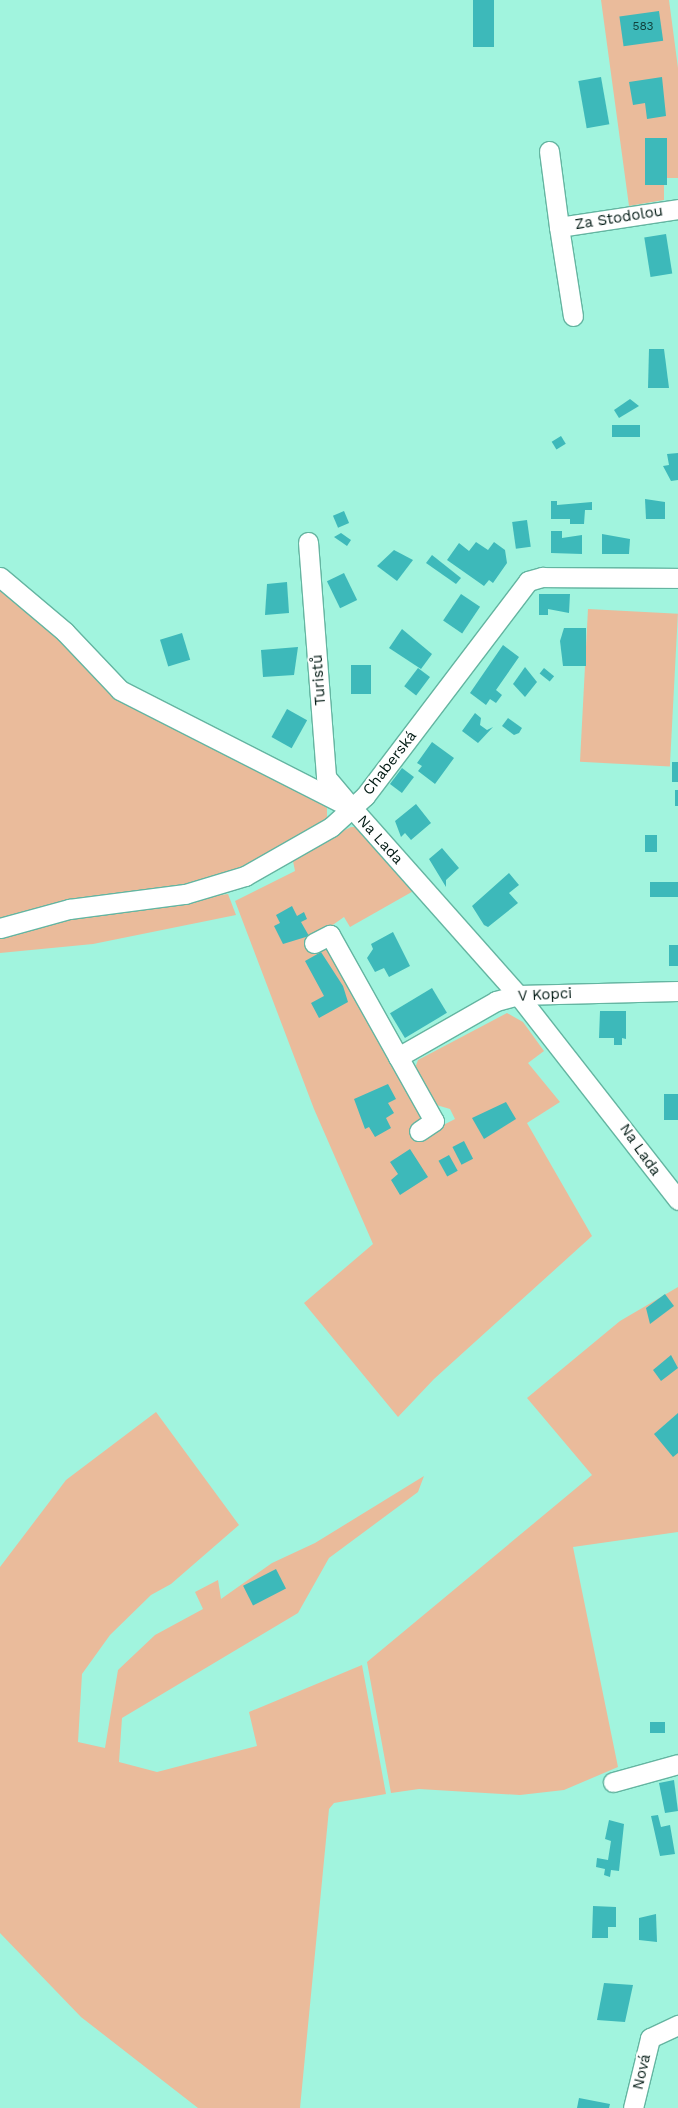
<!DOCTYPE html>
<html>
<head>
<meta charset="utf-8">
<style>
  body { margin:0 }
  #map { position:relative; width:678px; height:2108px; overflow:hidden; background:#a1f4de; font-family:"Work Sans",sans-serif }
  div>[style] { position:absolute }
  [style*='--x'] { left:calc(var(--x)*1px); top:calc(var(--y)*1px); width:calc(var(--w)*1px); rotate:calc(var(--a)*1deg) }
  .green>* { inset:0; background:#eabb9b; transform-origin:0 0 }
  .building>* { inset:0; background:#3db9ba; transform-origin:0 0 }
  .roads { filter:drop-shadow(1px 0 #64b5a1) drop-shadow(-1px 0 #64b5a1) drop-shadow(0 1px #64b5a1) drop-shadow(0 -1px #64b5a1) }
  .street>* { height:19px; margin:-9.5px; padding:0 9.5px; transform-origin:9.5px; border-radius:9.5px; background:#fff }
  span { translate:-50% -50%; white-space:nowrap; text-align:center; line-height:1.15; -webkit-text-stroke:4px #fff; paint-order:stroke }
  .number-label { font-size:12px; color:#10413d }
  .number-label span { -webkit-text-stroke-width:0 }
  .street-label { font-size:15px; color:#011913 }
</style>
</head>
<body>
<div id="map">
  <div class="green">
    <div style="clip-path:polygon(601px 0,669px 0,678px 68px,678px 178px,667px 178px,667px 138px,645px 138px,645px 184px,664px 184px,664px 200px,629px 206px)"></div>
    <div style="clip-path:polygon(0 587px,64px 640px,124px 702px,304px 792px,327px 808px,327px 821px,215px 882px,0 924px)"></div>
    <div style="left:588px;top:609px;width:90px;height:153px;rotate:3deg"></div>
    <div style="clip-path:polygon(351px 827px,359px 827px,417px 889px,350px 927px,344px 917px,327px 929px,326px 947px,422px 1116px,420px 1137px,455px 1119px,450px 1109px,433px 1104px,415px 1068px,418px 1060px,507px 1013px,523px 1022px,544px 1051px,528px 1063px,560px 1102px,527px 1123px,592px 1236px,434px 1379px,398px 1417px,304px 1303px,373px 1244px,314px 1109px,235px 901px,295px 871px,292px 856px)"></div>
    <div style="clip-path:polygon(228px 894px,236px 915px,93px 944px,0 953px,0 938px,78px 917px)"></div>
    <div style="clip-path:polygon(678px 1287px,678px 1532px,573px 1547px,618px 1767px,564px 1790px,520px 1795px,419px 1789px,391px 1793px,367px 1662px,592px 1475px,527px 1398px,620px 1321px)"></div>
    <div style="clip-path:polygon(156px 1412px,239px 1525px,171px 1584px,151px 1595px,110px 1635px,82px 1674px,78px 1742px,105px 1748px,118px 1670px,155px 1635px,203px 1609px,195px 1592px,218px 1580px,221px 1599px,272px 1563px,315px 1543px,424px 1476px,418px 1492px,329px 1558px,298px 1613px,122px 1718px,119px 1762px,157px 1772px,257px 1746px,249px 1712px,362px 1665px,386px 1794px,334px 1803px,329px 1809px,300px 2108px,198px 2108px,81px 2017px,0 1933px,0 1567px,66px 1480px)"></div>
  </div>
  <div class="building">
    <div style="left:473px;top:0;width:21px;height:47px"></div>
    <div style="left:659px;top:11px;width:30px;height:40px;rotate:82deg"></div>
    <div style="left:601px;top:77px;width:48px;height:23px;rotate:80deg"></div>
    <div style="clip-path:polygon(662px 77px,666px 116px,647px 119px,645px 103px,633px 105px,629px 82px)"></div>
    <div style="left:645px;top:138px;width:22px;height:47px"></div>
    <div style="left:666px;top:234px;width:40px;height:22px;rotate:81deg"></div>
    <div style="clip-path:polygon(649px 349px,664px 349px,669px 388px,648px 388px)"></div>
    <div style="clip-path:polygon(630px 399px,639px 406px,619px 418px,614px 410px)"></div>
    <div style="left:612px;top:425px;width:28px;height:12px"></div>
    <div style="left:561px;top:436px;width:9px;height:11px;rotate:58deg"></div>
    <div style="clip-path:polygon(678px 453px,678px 480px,671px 481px,663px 466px,669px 465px,667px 454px)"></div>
    <div style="clip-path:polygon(645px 499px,665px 502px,665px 519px,646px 519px)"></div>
    <div style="clip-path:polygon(551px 501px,557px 501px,557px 505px,592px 502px,592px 510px,585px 510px,584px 524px,570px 524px,570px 519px,551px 519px)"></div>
    <div style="left:344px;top:511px;width:13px;height:12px;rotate:67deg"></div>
    <div style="left:527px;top:520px;width:27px;height:15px;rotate:82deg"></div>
    <div style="clip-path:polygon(551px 531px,562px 531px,562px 538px,582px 535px,582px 554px,551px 553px)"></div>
    <div style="clip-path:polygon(341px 533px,351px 540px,347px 546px,334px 537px)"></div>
    <div style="clip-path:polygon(602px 534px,630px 539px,629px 554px,602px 554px)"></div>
    <div style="clip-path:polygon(476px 542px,488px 550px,494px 542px,505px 550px,507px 563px,493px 583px,489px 580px,484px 586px,447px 560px,459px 543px,469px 551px)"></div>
    <div style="clip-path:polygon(394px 550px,413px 560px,397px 581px,377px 566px)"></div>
    <div style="clip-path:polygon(432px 555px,461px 578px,456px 584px,426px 563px)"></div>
    <div style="left:344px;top:573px;width:30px;height:19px;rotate:64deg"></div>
    <div style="clip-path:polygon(287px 582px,289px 613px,265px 615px,267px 584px)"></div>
    <div style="left:461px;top:594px;width:23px;height:32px;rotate:34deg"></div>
    <div style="clip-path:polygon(539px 594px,570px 594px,569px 613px,548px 609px,548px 615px,539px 615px)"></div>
    <div style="clip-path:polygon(564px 628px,586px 628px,586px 666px,563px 666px,560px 641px)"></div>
    <div style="clip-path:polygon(402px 629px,432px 654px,421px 669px,389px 648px)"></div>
    <div style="left:182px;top:633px;width:28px;height:23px;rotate:73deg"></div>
    <div style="clip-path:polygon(503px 645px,519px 657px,496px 690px,502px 695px,496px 703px,490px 699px,486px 705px,470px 693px)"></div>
    <div style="clip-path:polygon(298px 647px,294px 675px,263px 677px,261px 650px)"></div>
    <div style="left:351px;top:665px;width:20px;height:29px"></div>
    <div style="clip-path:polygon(525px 667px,537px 682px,525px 697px,513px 684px)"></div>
    <div style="left:418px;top:668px;width:15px;height:23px;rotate:37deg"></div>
    <div style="left:544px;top:668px;width:13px;height:7px;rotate:39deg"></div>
    <div style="left:287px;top:709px;width:23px;height:32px;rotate:29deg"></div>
    <div style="clip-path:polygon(475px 713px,481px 718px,480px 725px,487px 730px,493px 727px,478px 743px,462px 731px)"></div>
    <div style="clip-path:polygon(508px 718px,522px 728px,519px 733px,514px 735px,502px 726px)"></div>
    <div style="clip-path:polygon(432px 742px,454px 758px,435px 784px,418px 771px,422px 766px,417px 763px)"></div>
    <div style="left:672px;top:762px;width:6px;height:20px"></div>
    <div style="left:402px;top:768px;width:15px;height:20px;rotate:37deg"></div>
    <div style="left:675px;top:790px;width:3px;height:16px"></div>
    <div style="clip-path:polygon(416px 804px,431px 823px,411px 840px,405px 833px,401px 837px,395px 821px)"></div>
    <div style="left:645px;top:835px;width:12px;height:17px"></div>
    <div style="clip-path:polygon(442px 848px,459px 868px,446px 880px,446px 887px,429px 859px)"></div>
    <div style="clip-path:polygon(509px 873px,519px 885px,509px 893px,518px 903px,488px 927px,484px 925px,472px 906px)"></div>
    <div style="left:650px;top:882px;width:28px;height:15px"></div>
    <div style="clip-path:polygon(292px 906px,297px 916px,304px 912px,307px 919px,301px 922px,309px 936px,283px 944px,274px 926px,280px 923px,276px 915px)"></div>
    <div style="clip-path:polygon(393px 932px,410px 966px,389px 977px,384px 968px,375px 972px,367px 958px,373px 949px,371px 944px)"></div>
    <div style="left:669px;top:945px;width:9px;height:21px"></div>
    <div style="clip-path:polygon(321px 952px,343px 986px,348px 1002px,319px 1018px,311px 1003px,324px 996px,305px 961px)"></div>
    <div style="left:432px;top:988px;width:29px;height:49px;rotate:59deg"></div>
    <div style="clip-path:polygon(600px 1011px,626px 1011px,626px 1039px,622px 1038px,622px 1045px,614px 1045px,614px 1038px,599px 1038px)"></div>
    <div style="clip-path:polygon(388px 1084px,396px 1099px,388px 1103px,394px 1113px,386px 1118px,391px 1128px,375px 1137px,369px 1127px,365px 1129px,354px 1099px)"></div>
    <div style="left:678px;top:1094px;width:26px;height:14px;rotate:90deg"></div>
    <div style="clip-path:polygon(506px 1102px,516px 1119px,484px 1139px,472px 1118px)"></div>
    <div style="left:464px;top:1141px;width:20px;height:13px;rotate:63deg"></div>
    <div style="clip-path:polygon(410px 1149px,428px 1177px,400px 1195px,391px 1180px,398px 1174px,390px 1162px)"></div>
    <div style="left:449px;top:1155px;width:18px;height:12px;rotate:61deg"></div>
    <div style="clip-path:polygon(665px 1294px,674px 1306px,650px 1324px,646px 1308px)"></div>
    <div style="clip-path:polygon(671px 1355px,678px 1368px,661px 1381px,653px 1370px)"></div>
    <div style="clip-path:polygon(678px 1413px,678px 1453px,673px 1457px,654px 1434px)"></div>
    <div style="left:276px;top:1569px;width:22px;height:37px;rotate:63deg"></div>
    <div style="left:650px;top:1722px;width:15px;height:11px"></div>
    <div style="clip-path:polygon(674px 1780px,678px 1811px,665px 1813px,659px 1783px)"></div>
    <div style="clip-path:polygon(658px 1815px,661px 1827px,670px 1825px,675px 1854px,660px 1856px,651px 1816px)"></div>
    <div style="clip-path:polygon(609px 1820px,624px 1824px,619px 1871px,611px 1870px,610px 1877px,604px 1875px,605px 1869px,596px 1867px,597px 1858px,608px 1860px,611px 1841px,605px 1839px)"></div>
    <div style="clip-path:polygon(593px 1906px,616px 1907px,616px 1927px,608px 1927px,608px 1938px,592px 1938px)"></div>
    <div style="clip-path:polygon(656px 1914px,657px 1942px,639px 1940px,639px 1918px)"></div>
    <div style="clip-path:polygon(604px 1983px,633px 1985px,625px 2022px,597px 2020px)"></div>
    <div style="clip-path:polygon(579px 2098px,610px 2104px,609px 2108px,577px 2108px)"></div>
  </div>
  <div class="roads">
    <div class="street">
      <div style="--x:549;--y:151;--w:77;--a:82.5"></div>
      <div style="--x:559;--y:227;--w:120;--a:-8.6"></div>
      <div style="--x:559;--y:227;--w:90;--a:81.1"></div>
      <div style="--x:308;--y:542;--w:236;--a:85.6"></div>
      <div style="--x:326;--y:777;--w:34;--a:50"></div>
      <div style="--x:0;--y:577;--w:85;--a:40.2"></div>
      <div style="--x:65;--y:632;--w:80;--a:46.5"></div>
      <div style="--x:120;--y:690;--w:260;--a:27"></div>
      <div style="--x:352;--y:808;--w:250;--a:48.4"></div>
      <div style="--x:518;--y:995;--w:260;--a:52"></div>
      <div style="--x:0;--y:928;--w:72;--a:-15.4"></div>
      <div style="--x:69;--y:909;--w:117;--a:-7.4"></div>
      <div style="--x:185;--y:894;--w:63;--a:-16.7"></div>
      <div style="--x:245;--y:876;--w:99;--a:-29.7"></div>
      <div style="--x:331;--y:827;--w:46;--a:-42.4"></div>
      <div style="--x:365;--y:796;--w:270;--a:-52.8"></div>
      <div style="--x:528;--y:581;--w:15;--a:-16"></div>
      <div style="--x:542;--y:577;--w:136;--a:0.4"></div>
      <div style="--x:314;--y:943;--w:18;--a:-27"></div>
      <div style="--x:330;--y:935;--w:213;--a:60.8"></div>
      <div style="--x:434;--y:1121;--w:18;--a:146"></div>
      <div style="--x:398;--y:1057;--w:113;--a:-29.7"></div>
      <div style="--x:496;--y:1001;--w:23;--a:-15"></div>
      <div style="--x:518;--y:995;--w:160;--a:-1.4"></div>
      <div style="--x:613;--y:1782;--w:67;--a:-15.5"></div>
      <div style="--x:633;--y:2108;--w:72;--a:-76.3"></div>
      <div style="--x:650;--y:2038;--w:31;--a:-25"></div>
    </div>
  </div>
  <div class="number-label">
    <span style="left:643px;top:27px">583</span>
  </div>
  <div class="street-label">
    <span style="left:619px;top:218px;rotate:-9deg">Za Stodolou</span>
    <span style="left:319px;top:680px;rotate:-94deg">Turistů</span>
    <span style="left:390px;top:763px;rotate:-52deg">Chaberská</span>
    <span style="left:380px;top:840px;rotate:48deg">Na Lada</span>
    <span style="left:545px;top:995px;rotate:-3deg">V Kopci</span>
    <span style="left:640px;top:1150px;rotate:55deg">Na Lada</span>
    <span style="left:642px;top:2072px;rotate:-77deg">Nová</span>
  </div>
</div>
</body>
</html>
